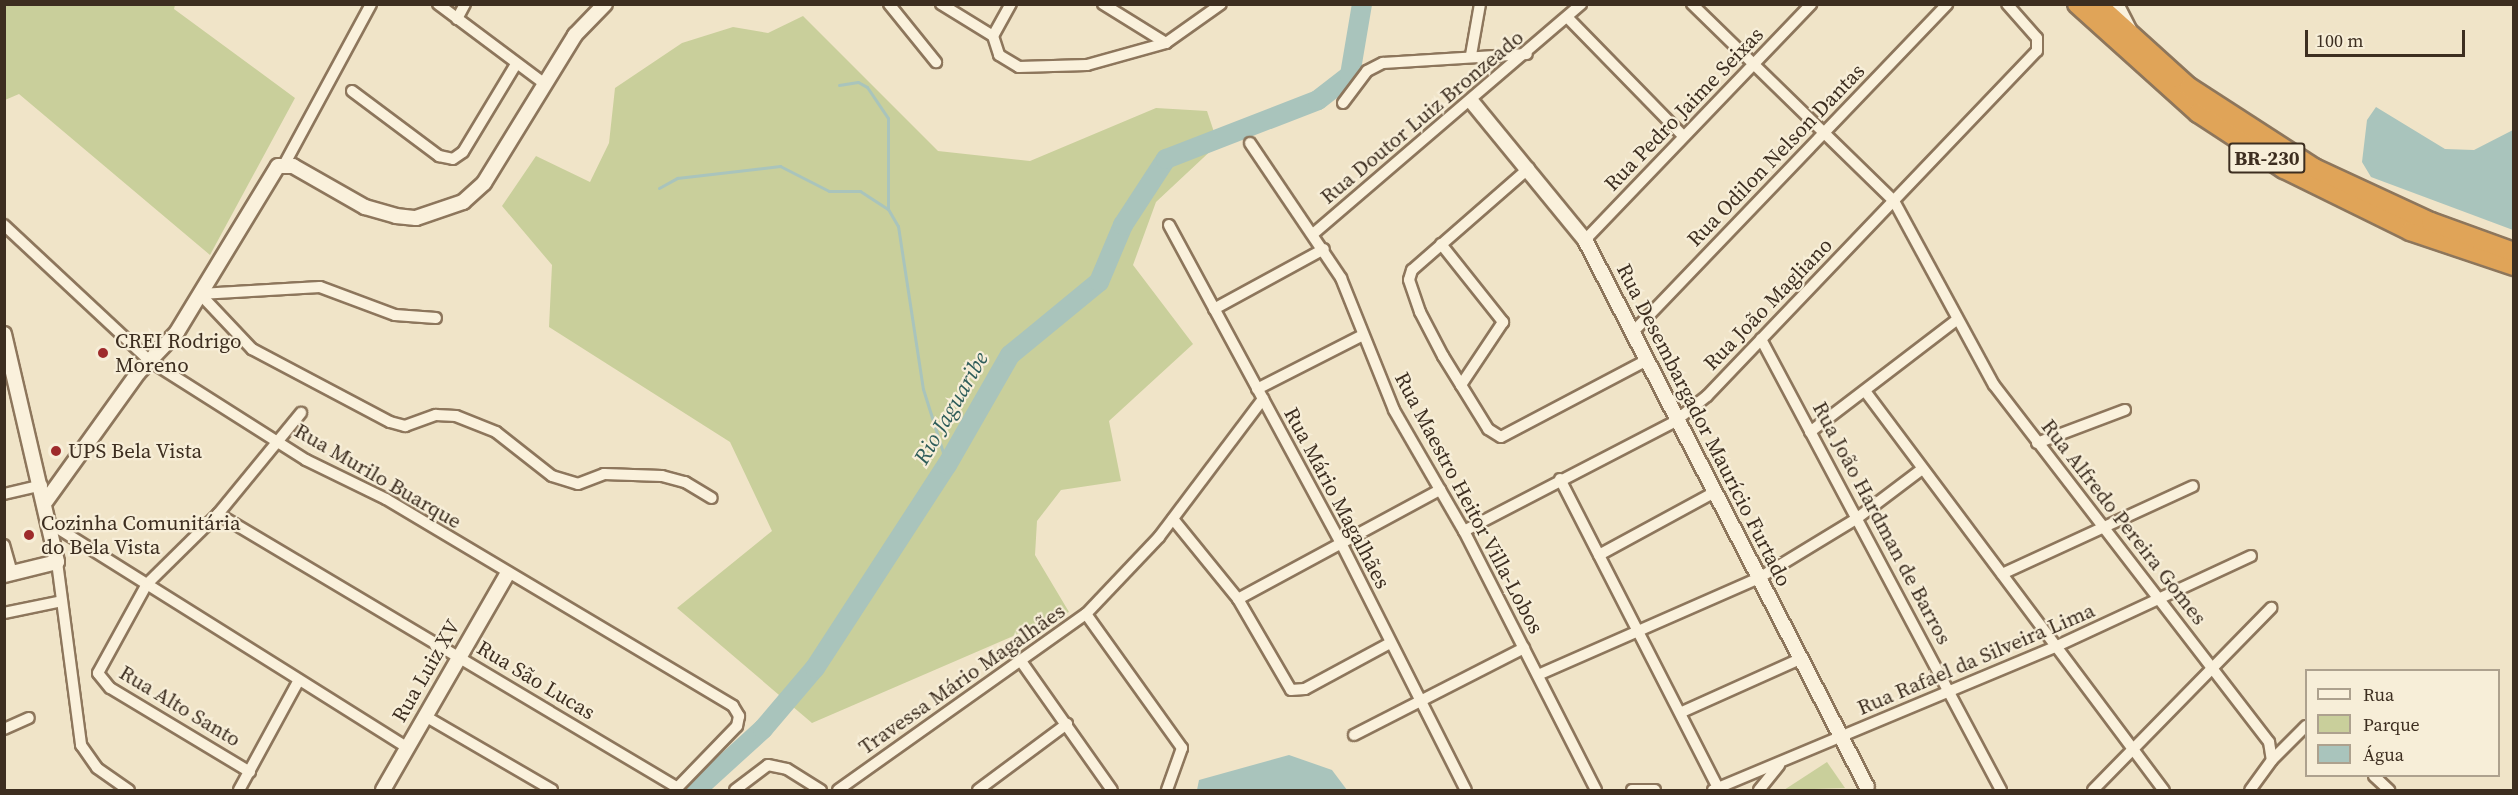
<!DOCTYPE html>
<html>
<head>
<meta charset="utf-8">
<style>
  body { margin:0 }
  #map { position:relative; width:2518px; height:795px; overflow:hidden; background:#f0e4c8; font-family:"Source Serif 4",serif }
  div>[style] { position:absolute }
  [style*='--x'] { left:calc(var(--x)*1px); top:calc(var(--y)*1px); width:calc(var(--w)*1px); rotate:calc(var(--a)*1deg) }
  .green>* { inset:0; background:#c9cf9b }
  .water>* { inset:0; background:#a9c4bc }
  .stream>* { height:3px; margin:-1.5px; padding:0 1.5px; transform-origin:1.5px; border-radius:1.5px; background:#a9c4bc }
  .river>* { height:20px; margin:-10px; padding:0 10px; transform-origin:10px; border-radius:10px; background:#a9c4bc }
  .roads { filter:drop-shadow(2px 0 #8d765c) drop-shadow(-2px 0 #8d765c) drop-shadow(0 2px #8d765c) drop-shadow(0 -2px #8d765c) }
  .street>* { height:10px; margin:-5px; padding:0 5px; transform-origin:5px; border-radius:5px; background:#faf1dc }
  .secondary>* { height:14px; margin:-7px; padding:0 7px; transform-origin:7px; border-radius:7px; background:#faf1dc }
  .highway>* { height:18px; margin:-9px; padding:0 9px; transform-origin:9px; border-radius:9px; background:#e0a458 }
  .dots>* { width:16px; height:16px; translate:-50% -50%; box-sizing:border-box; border:3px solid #f7eed8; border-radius:50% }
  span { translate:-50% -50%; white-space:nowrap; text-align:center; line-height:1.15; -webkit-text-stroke:4.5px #f7eed8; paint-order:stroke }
  .shield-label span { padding:2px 4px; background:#f7eed8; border:2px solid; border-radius:4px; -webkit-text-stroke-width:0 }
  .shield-label { font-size:20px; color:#3d2e20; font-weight:700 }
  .street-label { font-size:21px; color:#3d2e20 }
  .poi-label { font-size:21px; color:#3d2e20 }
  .left { translate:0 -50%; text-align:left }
  .water-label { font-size:22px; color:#2f5d5a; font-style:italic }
  .frame { position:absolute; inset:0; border:6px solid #3d2e20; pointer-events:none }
  .legend { position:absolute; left:2305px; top:669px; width:195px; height:108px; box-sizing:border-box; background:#f7eed8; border:2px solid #ada18e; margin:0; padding:8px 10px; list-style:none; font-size:18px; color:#3d2e20 }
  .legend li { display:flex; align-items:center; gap:12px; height:30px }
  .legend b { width:30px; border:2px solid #ada18e }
  .scale { position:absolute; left:2305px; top:30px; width:160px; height:27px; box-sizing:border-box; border:3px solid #3d2e20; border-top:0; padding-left:8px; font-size:18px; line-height:21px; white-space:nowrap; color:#3d2e20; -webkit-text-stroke:4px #f7eed8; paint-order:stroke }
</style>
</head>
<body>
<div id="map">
  <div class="green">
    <div style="clip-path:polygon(5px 4px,175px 5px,174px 9px,295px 98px,210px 255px,19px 94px,5px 100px)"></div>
    <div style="clip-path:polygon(803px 16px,938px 151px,1030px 161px,1156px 108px,1207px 111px,1218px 144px,1156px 202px,1133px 265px,1193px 344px,1109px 421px,1121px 481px,1061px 490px,1037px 521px,1035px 555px,1069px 612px,812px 723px,677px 608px,772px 531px,730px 442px,549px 327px,552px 265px,502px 206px,536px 156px,590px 182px,609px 143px,615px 88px,682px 43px,733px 27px,768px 33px)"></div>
    <div style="clip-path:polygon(1827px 762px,1845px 788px,1784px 790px)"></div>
  </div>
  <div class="water">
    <div style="clip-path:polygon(2376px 107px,2445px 149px,2474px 150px,2513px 130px,2513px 230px,2371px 177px,2362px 162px,2367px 120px)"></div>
    <div style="clip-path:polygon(1289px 755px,1332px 770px,1347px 790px,1197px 790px,1199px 780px)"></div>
  </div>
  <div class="stream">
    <div style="--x:839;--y:85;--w:19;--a:-9"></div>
    <div style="--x:858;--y:82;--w:10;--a:29"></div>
    <div style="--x:867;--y:87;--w:37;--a:56"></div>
    <div style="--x:888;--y:118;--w:91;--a:90"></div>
    <div style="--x:659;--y:188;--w:21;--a:-29"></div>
    <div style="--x:677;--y:178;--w:104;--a:-6.6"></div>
    <div style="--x:780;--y:166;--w:55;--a:27"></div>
    <div style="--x:829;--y:191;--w:31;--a:0"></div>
    <div style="--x:860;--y:191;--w:33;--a:33"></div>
    <div style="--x:888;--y:209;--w:20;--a:60"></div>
    <div style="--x:898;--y:226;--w:165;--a:81.3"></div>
    <div style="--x:923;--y:389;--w:80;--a:72.5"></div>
  </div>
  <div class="river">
    <div style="--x:696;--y:790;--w:91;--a:-42.3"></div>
    <div style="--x:763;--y:729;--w:80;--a:-49.6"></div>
    <div style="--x:815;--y:668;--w:242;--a:-57"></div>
    <div style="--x:947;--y:465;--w:127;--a:-60.2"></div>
    <div style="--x:1010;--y:355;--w:115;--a:-39.4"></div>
    <div style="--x:1099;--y:282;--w:62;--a:-67.2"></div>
    <div style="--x:1123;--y:225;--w:79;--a:-56.9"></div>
    <div style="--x:1166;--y:159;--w:163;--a:-21.2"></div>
    <div style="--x:1318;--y:100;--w:41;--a:-38"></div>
    <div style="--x:1350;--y:75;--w:72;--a:-80.4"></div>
  </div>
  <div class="roads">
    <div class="street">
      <div style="--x:438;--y:4;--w:134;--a:36.8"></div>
      <div style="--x:889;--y:4;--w:75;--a:51"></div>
      <div style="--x:941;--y:4;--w:61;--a:31.6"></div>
      <div style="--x:1103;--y:4;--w:74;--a:31.8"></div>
      <div style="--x:1692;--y:4;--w:282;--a:44.3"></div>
      <div style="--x:1894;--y:201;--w:209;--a:61.5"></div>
      <div style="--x:1994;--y:385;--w:451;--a:52.4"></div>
      <div style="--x:2269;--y:742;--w:18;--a:81"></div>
      <div style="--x:2272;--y:760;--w:37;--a:126"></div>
      <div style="--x:1567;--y:17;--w:166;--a:45.7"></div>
      <div style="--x:457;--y:19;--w:17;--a:-62"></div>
      <div style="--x:993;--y:36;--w:20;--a:72"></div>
      <div style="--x:999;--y:55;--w:23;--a:31"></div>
      <div style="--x:1019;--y:67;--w:68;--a:-1.7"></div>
      <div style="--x:1087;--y:65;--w:82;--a:-15.6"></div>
      <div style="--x:1166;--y:43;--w:67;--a:-35.3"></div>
      <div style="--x:993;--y:36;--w:37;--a:-61"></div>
      <div style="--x:1471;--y:55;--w:52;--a:-80"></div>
      <div style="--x:352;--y:91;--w:109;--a:36.8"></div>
      <div style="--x:439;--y:156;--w:14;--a:12"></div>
      <div style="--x:453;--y:159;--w:12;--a:-35"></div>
      <div style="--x:463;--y:152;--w:103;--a:-58.9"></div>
      <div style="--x:1343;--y:103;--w:40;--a:-53"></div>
      <div style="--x:1367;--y:71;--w:18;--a:-27"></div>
      <div style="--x:1383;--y:63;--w:144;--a:-3.6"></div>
      <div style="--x:1250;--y:143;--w:163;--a:56"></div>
      <div style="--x:1341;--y:278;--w:142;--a:68.1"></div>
      <div style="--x:1394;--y:410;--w:140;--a:60"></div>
      <div style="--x:1464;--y:531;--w:291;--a:63"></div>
      <div style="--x:284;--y:165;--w:183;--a:-61.6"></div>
      <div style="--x:1529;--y:168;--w:155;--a:138.9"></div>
      <div style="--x:1412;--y:270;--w:10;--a:107"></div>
      <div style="--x:1409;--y:280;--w:34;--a:71"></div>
      <div style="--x:1420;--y:312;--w:50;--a:62.4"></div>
      <div style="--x:1443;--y:356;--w:86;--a:58.3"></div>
      <div style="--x:1488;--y:429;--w:15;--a:32"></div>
      <div style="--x:1501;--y:437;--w:163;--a:-27.8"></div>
      <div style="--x:4;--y:225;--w:200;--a:43"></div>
      <div style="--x:150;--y:361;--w:185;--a:32.4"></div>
      <div style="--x:306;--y:460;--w:89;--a:26"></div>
      <div style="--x:386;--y:499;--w:404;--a:30.8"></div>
      <div style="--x:733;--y:706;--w:12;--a:59"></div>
      <div style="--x:739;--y:716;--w:10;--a:101"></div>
      <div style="--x:737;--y:726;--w:89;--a:134.1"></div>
      <div style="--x:1169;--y:225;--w:359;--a:61.6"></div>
      <div style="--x:1340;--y:541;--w:279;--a:63.2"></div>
      <div style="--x:1313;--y:234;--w:353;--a:-40.6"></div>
      <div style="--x:1585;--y:240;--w:327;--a:-46.2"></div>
      <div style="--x:1441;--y:244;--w:100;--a:51.5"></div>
      <div style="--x:1503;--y:322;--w:76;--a:123.7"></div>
      <div style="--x:200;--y:294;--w:76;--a:46.6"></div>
      <div style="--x:252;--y:349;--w:156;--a:27.9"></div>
      <div style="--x:390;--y:422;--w:16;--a:15"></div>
      <div style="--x:405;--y:426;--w:33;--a:-20"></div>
      <div style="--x:436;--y:415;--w:20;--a:3"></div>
      <div style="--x:456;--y:416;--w:43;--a:21.8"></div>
      <div style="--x:496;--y:432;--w:71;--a:38.2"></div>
      <div style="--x:552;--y:476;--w:27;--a:17"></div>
      <div style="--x:578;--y:484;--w:28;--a:-21"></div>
      <div style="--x:604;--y:474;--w:58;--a:2"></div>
      <div style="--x:662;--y:476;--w:24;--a:15"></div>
      <div style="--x:685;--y:482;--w:31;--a:31"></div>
      <div style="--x:200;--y:294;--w:120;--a:-3.3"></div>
      <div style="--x:320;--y:287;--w:80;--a:20.5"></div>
      <div style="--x:395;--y:315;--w:41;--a:4.2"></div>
      <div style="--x:1214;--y:309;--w:125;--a:-28.6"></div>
      <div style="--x:1633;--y:332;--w:454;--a:-46.2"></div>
      <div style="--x:1761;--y:339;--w:511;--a:61.98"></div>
      <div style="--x:1257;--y:389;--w:119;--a:-27"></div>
      <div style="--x:1865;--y:391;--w:499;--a:53.2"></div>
      <div style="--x:1810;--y:432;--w:183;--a:-37.4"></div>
      <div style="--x:2037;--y:443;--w:94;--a:-20.6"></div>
      <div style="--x:1560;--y:479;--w:347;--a:62.9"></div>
      <div style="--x:4;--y:494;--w:39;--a:-13"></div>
      <div style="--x:218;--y:514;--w:535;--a:30.78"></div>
      <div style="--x:1173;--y:519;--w:103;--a:50.9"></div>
      <div style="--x:1238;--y:599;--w:105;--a:59.8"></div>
      <div style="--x:1291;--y:690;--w:14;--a:-4"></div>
      <div style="--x:1305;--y:689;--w:97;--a:-28.4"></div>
      <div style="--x:51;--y:524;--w:419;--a:32.1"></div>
      <div style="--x:1464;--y:531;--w:237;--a:-27.4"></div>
      <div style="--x:1674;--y:422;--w:42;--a:-38.2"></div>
      <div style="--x:1707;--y:396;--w:477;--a:-46.3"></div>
      <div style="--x:2037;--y:51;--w:13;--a:-90"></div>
      <div style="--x:2037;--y:38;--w:45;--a:-131.4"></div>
      <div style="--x:4;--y:545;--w:29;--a:74"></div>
      <div style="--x:1599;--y:555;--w:130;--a:-28.5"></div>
      <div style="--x:57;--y:562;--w:185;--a:82.5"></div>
      <div style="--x:81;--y:745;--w:28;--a:55"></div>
      <div style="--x:97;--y:768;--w:39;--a:35"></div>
      <div style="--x:2002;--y:574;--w:210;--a:-24.7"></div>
      <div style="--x:1238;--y:599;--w:230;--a:-28.4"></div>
      <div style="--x:4;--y:613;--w:59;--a:-11.7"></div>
      <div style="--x:1086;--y:614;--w:165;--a:54.4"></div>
      <div style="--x:1182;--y:748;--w:45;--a:109.7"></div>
      <div style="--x:1023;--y:664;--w:154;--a:54.8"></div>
      <div style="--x:1538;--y:675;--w:241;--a:-23.7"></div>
      <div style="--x:1759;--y:578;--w:114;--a:-31.3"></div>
      <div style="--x:1856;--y:519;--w:83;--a:-37.1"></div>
      <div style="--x:1682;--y:712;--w:129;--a:-24.2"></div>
      <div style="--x:425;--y:716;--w:147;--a:30.2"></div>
      <div style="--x:4;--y:729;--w:27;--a:-24"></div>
      <div style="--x:1354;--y:735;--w:191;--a:-27.1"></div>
      <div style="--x:2272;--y:760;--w:48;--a:-45"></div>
      <div style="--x:250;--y:772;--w:163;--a:-149"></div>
      <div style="--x:110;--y:688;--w:19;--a:-129"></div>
      <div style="--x:98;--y:673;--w:102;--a:-61.2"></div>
      <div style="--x:147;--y:584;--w:100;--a:-44.6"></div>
      <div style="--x:218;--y:514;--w:131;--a:-50.6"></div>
      <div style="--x:2374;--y:776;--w:21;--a:43"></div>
      <div style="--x:239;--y:790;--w:125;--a:-61.4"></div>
      <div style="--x:735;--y:790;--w:41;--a:-37.1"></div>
      <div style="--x:768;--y:765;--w:19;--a:12"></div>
      <div style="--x:787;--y:769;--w:40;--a:32"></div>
      <div style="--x:838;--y:790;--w:304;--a:-35.4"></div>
      <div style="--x:1086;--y:614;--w:106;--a:-46.5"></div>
      <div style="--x:1159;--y:537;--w:173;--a:-53"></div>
      <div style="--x:978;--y:790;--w:111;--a:-36.6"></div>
      <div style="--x:1632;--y:790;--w:23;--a:0"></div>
      <div style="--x:1713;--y:790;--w:371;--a:-22.7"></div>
      <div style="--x:2055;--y:647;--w:216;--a:-24.9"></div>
      <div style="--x:1759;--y:790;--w:32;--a:-51"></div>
      <div style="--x:2093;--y:790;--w:255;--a:-45.6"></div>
    </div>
    <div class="secondary">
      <div style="--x:2116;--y:4;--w:30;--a:63"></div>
      <div style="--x:1472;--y:102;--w:178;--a:50.7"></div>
      <div style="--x:1585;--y:240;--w:615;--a:62.73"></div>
      <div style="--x:4;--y:334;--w:234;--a:76.9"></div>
      <div style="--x:57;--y:562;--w:55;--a:166.2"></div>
      <div style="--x:46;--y:501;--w:158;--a:-54.3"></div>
      <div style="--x:138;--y:373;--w:57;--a:-46.4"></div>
      <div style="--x:177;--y:332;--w:194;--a:-58.7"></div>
      <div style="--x:278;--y:166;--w:15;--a:0"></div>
      <div style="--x:293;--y:166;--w:83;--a:29.7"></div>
      <div style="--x:365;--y:207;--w:32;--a:16"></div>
      <div style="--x:396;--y:216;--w:20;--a:6"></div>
      <div style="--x:416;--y:218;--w:50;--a:-18.8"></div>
      <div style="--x:463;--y:202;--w:28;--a:-42"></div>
      <div style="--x:484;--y:183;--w:174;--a:-58.4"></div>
      <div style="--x:575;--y:35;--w:43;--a:-45.9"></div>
      <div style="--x:383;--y:790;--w:249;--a:-60.1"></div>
    </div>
    <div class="highway">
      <div style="--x:2077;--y:4;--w:163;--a:42"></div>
      <div style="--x:2198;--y:113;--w:103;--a:33.1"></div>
      <div style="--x:2284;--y:169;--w:140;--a:26.2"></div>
      <div style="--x:2410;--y:231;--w:110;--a:18.6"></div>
      <div style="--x:2097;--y:4;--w:124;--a:42.1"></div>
      <div style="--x:2189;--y:87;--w:149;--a:32.9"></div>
      <div style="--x:2314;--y:168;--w:129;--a:24.8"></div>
      <div style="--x:2431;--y:222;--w:88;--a:19.9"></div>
    </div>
  </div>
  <div class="dots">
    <div style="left:103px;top:353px;background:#9e2a2b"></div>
    <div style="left:56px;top:451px;background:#9e2a2b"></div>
    <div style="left:29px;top:535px;background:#9e2a2b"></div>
  </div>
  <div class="shield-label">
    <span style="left:2267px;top:158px">BR-230</span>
  </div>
  <div class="street-label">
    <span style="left:1684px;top:109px;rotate:-46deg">Rua Pedro Jaime Seixas</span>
    <span style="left:1422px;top:117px;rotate:-40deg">Rua Doutor Luiz Bronzeado</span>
    <span style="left:1776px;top:155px;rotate:-46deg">Rua Odilon Nelson Dantas</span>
    <span style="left:1768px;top:304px;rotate:-46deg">Rua João Magliano</span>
    <span style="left:1704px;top:425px;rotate:63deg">Rua Desembargador Maurício Furtado</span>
    <span style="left:378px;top:476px;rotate:30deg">Rua Murilo Buarque</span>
    <span style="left:1337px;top:498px;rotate:62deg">Rua Mário Magalhães</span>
    <span style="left:1469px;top:503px;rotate:62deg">Rua Maestro Heitor Villa-Lobos</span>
    <span style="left:2124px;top:522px;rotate:52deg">Rua Alfredo Pereira Gomes</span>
    <span style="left:1882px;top:523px;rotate:62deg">Rua João Hardman de Barros</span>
    <span style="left:1976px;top:659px;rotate:-23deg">Rua Rafael da Silveira Lima</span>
    <span style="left:426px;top:671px;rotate:-60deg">Rua Luiz XV</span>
    <span style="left:962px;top:679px;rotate:-35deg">Travessa Mário Magalhães</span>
    <span style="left:536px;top:680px;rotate:31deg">Rua São Lucas</span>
    <span style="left:180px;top:706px;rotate:31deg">Rua Alto Santo</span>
  </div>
  <div class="poi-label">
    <span class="left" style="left:115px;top:353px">CREI Rodrigo<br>Moreno</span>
    <span class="left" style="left:68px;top:451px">UPS Bela Vista</span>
    <span class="left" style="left:41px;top:535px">Cozinha Comunitária<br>do Bela Vista</span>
  </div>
  <div class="water-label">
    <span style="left:951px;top:408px;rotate:-60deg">Rio Jaguaribe</span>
  </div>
  <div class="frame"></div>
  <ul class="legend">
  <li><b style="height:8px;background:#faf1dc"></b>Rua</li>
  <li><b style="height:16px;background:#c9cf9b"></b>Parque</li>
  <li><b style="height:16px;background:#a9c4bc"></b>Água</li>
  </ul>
  <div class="scale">100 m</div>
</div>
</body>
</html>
